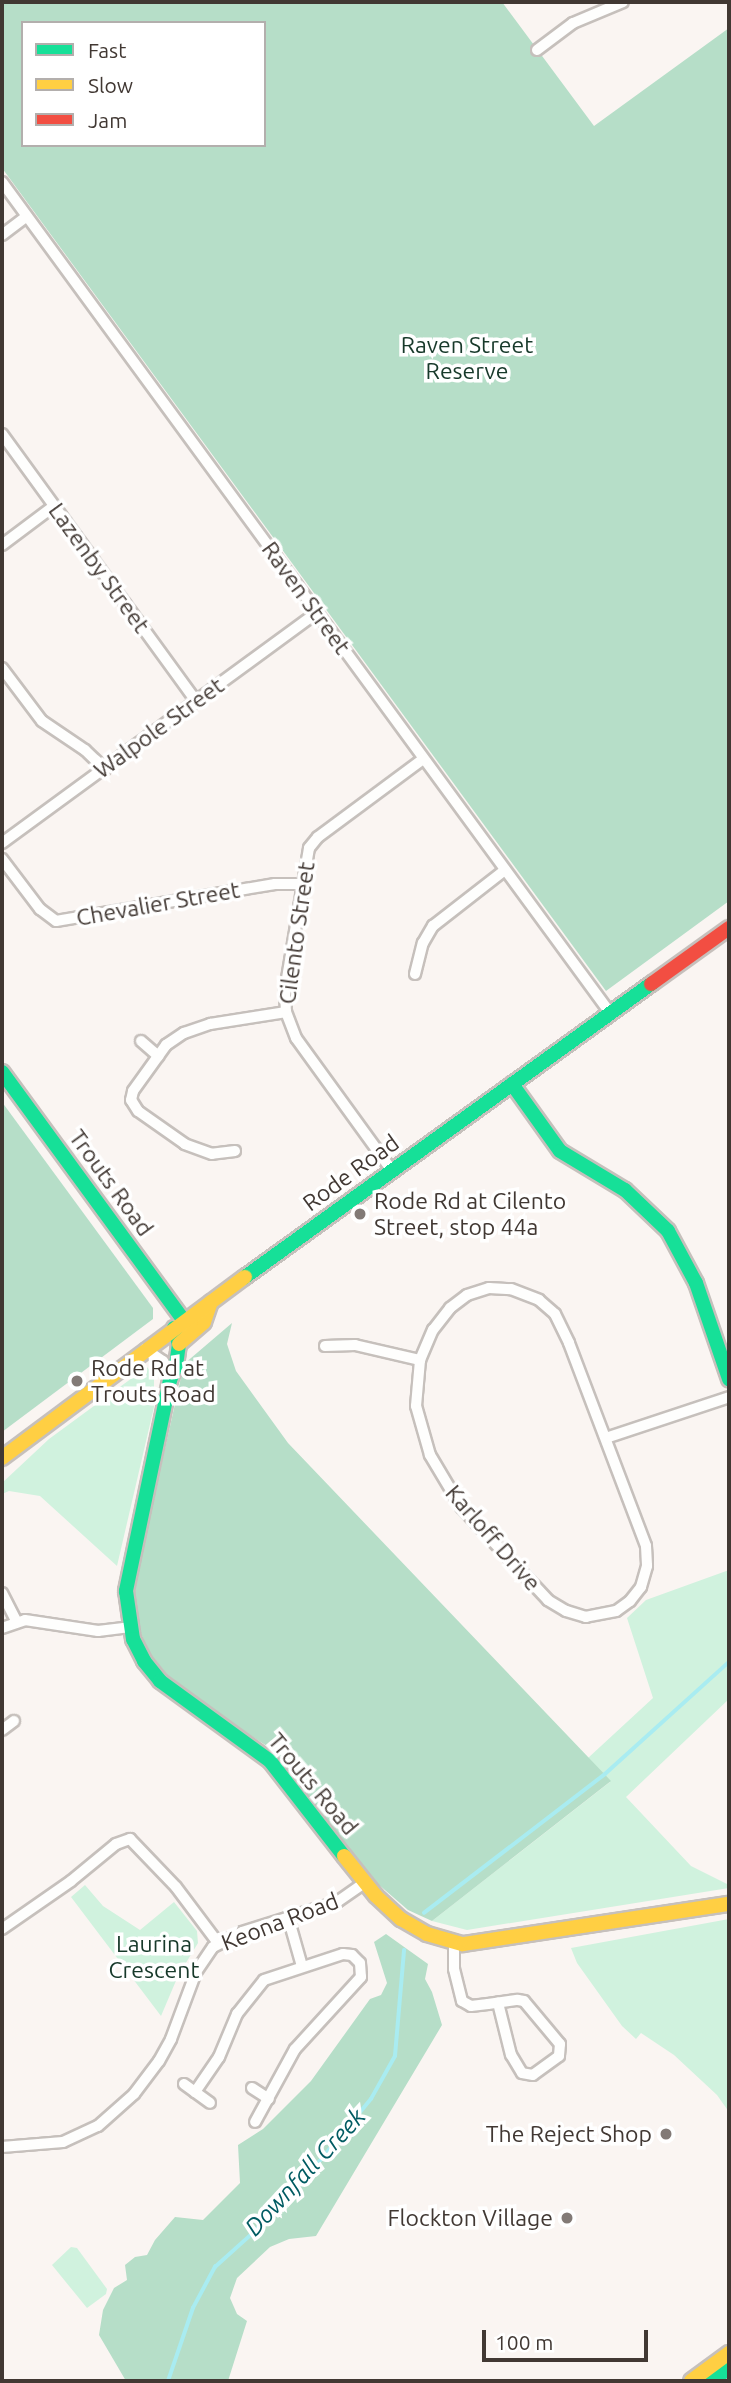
<!DOCTYPE html>
<html>
<head>
<meta charset="utf-8">
<style>
  body { margin:0 }
  #map { position:relative; width:731px; height:2383px; overflow:hidden; background:#faf5f2; font-family:Ubuntu,sans-serif }
  div>[style] { position:absolute }
  [style*='--x'] { left:calc(var(--x)*1px); top:calc(var(--y)*1px); width:calc(var(--w)*1px); rotate:calc(var(--a)*1deg) }
  .green>* { inset:0; background:#d0f2de }
  .forest>* { inset:0; background:#b6dec8 }
  .stream>* { height:3.5px; margin:-1.75px; padding:0 1.75px; transform-origin:1.75px; border-radius:1.75px; background:#a9ecf1 }
  .roads { filter:drop-shadow(2px 0 #c6c0bc) drop-shadow(-2px 0 #c6c0bc) drop-shadow(0 2px #c6c0bc) drop-shadow(0 -2px #c6c0bc) }
  .street>* { height:10px; margin:-5px; padding:0 5px; transform-origin:5px; border-radius:5px; background:#fefefd }
  .fast>* { height:14px; margin:-7px; padding:0 7px; transform-origin:7px; border-radius:7px; background:#16e098 }
  .slow>* { height:14px; margin:-7px; padding:0 7px; transform-origin:7px; border-radius:7px; background:#ffcf43 }
  .jam>* { height:14px; margin:-7px; padding:0 7px; transform-origin:7px; border-radius:7px; background:#f24e42 }
  .dots>* { width:19px; height:19px; translate:-50% -50%; box-sizing:border-box; border:4px solid #fff; border-radius:50% }
  span { translate:-50% -50%; white-space:nowrap; text-align:center; line-height:1.15; -webkit-text-stroke:7px #fff; paint-order:stroke }
  .park-label { font-size:23px; color:#17392a }
  .street-label { font-size:23px; color:#413833 }
  .poi-label { font-size:23px; color:#413833 }
  .left { translate:0 -50%; text-align:left }
  .right { translate:-100% -50%; text-align:right }
  .water-label { font-size:24px; color:#005b62; font-style:italic }
  .frame { position:absolute; inset:0; border:4px solid #413833; pointer-events:none }
  .legend { position:absolute; left:21px; top:21px; width:245px; height:126px; box-sizing:border-box; background:#fff; border:2px solid #b3afad; margin:0; padding:9px 12px; list-style:none; font-size:21px; color:#413833 }
  .legend li { display:flex; align-items:center; gap:14px; height:35px }
  .legend b { width:35px; border:2px solid #b3afad }
  .scale { position:absolute; left:482px; top:2330px; width:166px; height:32px; box-sizing:border-box; border:4px solid #413833; border-top:0; padding-left:9px; font-size:21px; line-height:24px; white-space:nowrap; color:#413833; -webkit-text-stroke:5px #fff; paint-order:stroke }
</style>
</head>
<body>
<div id="map">
  <div class="green">
    <div style="clip-path:polygon(147px 1367px,154px 1376px,154px 1407px,117px 1566px,40px 1496px,9px 1491px,2px 1494px,2px 1483px,49px 1439px)"></div>
    <div style="clip-path:polygon(729px 1570px,729px 1699px,626px 1797px,691px 1866px,729px 1885px,729px 1888px,467px 1930px,432px 1921px,610px 1782px,588px 1758px,653px 1698px,627px 1618px,646px 1600px)"></div>
    <div style="clip-path:polygon(85px 1885px,103px 1906px,140px 1930px,174px 1902px,197px 1931px,198px 1943px,178px 1976px,161px 2016px,71px 1897px)"></div>
    <div style="clip-path:polygon(729px 1919px,729px 2112px,717px 2095px,674px 2055px,641px 2033px,636px 2039px,622px 2026px,577px 1963px,571px 1948px)"></div>
    <div style="clip-path:polygon(71px 2247px,77px 2248px,107px 2289px,106px 2294px,87px 2308px,52px 2265px)"></div>
  </div>
  <div class="forest">
    <div style="clip-path:polygon(evenodd,2px 2px,502px 2px,594px 126px,729px 28px,729px 901px,606px 991px,2px 168px,2px 2px,23px 23px,264px 23px,264px 145px,23px 145px,23px 23px)"></div>
    <div style="clip-path:polygon(2px 1102px,153px 1308px,153px 1319px,2px 1432px)"></div>
    <div style="clip-path:polygon(232px 1323px,227px 1344px,236px 1371px,288px 1443px,611px 1781px,432px 1921px,408px 1910px,371px 1878px,270px 1748px,188px 1695px,171px 1679px,148px 1652px,137px 1622px,135px 1592px,141px 1555px,184px 1364px)"></div>
    <div style="clip-path:polygon(386px 1934px,428px 1964px,425px 1979px,432px 1992px,442px 2025px,316px 2236px,289px 2239px,270px 2247px,237px 2278px,230px 2298px,237px 2314px,247px 2321px,228px 2381px,126px 2381px,99px 2335px,103px 2310px,114px 2288px,127px 2280px,125px 2265px,135px 2257px,147px 2255px,155px 2240px,175px 2217px,203px 2220px,240px 2183px,238px 2145px,263px 2129px,311px 2081px,370px 1999px,381px 1995px,387px 1983px,374px 1942px)"></div>
  </div>
  <div class="stream">
    <div style="--x:424;--y:1913;--w:228;--a:-37.5"></div>
    <div style="--x:605;--y:1774;--w:167;--a:-42.1"></div>
    <div style="--x:168;--y:2381;--w:77;--a:-71.1"></div>
    <div style="--x:193;--y:2308;--w:47;--a:-61.8"></div>
    <div style="--x:215;--y:2267;--w:52;--a:-41.9"></div>
    <div style="--x:254;--y:2232;--w:86;--a:-46.9"></div>
    <div style="--x:313;--y:2169;--w:91;--a:-50.4"></div>
    <div style="--x:371;--y:2099;--w:49;--a:-60.8"></div>
    <div style="--x:395;--y:2056;--w:106;--a:-85.1"></div>
  </div>
  <div class="roads">
    <div class="street">
      <div style="--x:537;--y:50;--w:45;--a:-36.9"></div>
      <div style="--x:573;--y:23;--w:54;--a:-22.8"></div>
      <div style="--x:2;--y:182;--w:1031;--a:53.8"></div>
      <div style="--x:2;--y:235;--w:31;--a:-37"></div>
      <div style="--x:2;--y:434;--w:330;--a:54"></div>
      <div style="--x:2;--y:545;--w:65;--a:-36.9"></div>
      <div style="--x:2;--y:668;--w:66;--a:53"></div>
      <div style="--x:42;--y:721;--w:52;--a:34"></div>
      <div style="--x:85;--y:750;--w:28;--a:44"></div>
      <div style="--x:2;--y:843;--w:389;--a:-36.2"></div>
      <div style="--x:2;--y:859;--w:63;--a:52.8"></div>
      <div style="--x:40;--y:909;--w:20;--a:37"></div>
      <div style="--x:56;--y:921;--w:222;--a:-9.6"></div>
      <div style="--x:275;--y:884;--w:26;--a:0"></div>
      <div style="--x:415;--y:974;--w:32;--a:-76"></div>
      <div style="--x:423;--y:943;--w:20;--a:-60"></div>
      <div style="--x:433;--y:926;--w:91;--a:-37.9"></div>
      <div style="--x:141;--y:1041;--w:23;--a:41"></div>
      <div style="--x:235;--y:1151;--w:23;--a:173"></div>
      <div style="--x:212;--y:1154;--w:29;--a:-160"></div>
      <div style="--x:185;--y:1144;--w:57;--a:-144.9"></div>
      <div style="--x:138;--y:1111;--w:13;--a:-122"></div>
      <div style="--x:131;--y:1100;--w:9;--a:-77"></div>
      <div style="--x:133;--y:1091;--w:57;--a:-54.3"></div>
      <div style="--x:166;--y:1045;--w:22;--a:-34"></div>
      <div style="--x:184;--y:1033;--w:28;--a:-19"></div>
      <div style="--x:210;--y:1024;--w:77;--a:-9"></div>
      <div style="--x:393;--y:1172;--w:165;--a:-125.9"></div>
      <div style="--x:296;--y:1038;--w:28;--a:-111"></div>
      <div style="--x:286;--y:1012;--w:22;--a:-93"></div>
      <div style="--x:285;--y:990;--w:144;--a:-80.4"></div>
      <div style="--x:309;--y:848;--w:14;--a:-51"></div>
      <div style="--x:318;--y:837;--w:131;--a:-36.6"></div>
      <div style="--x:489;--y:1288;--w:22;--a:3"></div>
      <div style="--x:511;--y:1289;--w:30;--a:21"></div>
      <div style="--x:539;--y:1300;--w:21;--a:41"></div>
      <div style="--x:555;--y:1314;--w:32;--a:64"></div>
      <div style="--x:569;--y:1343;--w:217;--a:69.2"></div>
      <div style="--x:646;--y:1546;--w:20;--a:87"></div>
      <div style="--x:647;--y:1566;--w:22;--a:106"></div>
      <div style="--x:641;--y:1587;--w:18;--a:128"></div>
      <div style="--x:630;--y:1601;--w:17;--a:144"></div>
      <div style="--x:616;--y:1611;--w:31;--a:169"></div>
      <div style="--x:586;--y:1617;--w:21;--a:-163"></div>
      <div style="--x:566;--y:1611;--w:21;--a:-149"></div>
      <div style="--x:548;--y:1600;--w:127;--a:-133.1"></div>
      <div style="--x:461;--y:1507;--w:61;--a:-120.8"></div>
      <div style="--x:430;--y:1455;--w:51;--a:-105.9"></div>
      <div style="--x:416;--y:1406;--w:46;--a:-85"></div>
      <div style="--x:420;--y:1360;--w:33;--a:-67"></div>
      <div style="--x:433;--y:1330;--w:28;--a:-52"></div>
      <div style="--x:450;--y:1308;--w:21;--a:-37"></div>
      <div style="--x:467;--y:1295;--w:23;--a:-18"></div>
      <div style="--x:325;--y:1346;--w:30;--a:-2"></div>
      <div style="--x:355;--y:1345;--w:67;--a:13"></div>
      <div style="--x:145;--y:1349;--w:22;--a:34"></div>
      <div style="--x:163;--y:1361;--w:20;--a:70"></div>
      <div style="--x:606;--y:1438;--w:130;--a:-18.4"></div>
      <div style="--x:2;--y:1593;--w:31;--a:63"></div>
      <div style="--x:2;--y:1628;--w:24;--a:-19"></div>
      <div style="--x:25;--y:1620;--w:74;--a:8.6"></div>
      <div style="--x:98;--y:1631;--w:32;--a:-7"></div>
      <div style="--x:2;--y:1730;--w:15;--a:-37"></div>
      <div style="--x:288;--y:1917;--w:51;--a:74.1"></div>
      <div style="--x:2;--y:1929;--w:84;--a:-34.8"></div>
      <div style="--x:71;--y:1881;--w:58;--a:-39.4"></div>
      <div style="--x:116;--y:1844;--w:15;--a:-20"></div>
      <div style="--x:130;--y:1839;--w:66;--a:46.2"></div>
      <div style="--x:176;--y:1887;--w:70;--a:53.1"></div>
      <div style="--x:454;--y:1942;--w:27;--a:90"></div>
      <div style="--x:454;--y:1969;--w:33;--a:76"></div>
      <div style="--x:462;--y:2001;--w:10;--a:29"></div>
      <div style="--x:471;--y:2006;--w:17;--a:-7"></div>
      <div style="--x:488;--y:2004;--w:30;--a:-8"></div>
      <div style="--x:518;--y:2000;--w:6;--a:9"></div>
      <div style="--x:524;--y:2001;--w:56;--a:50.1"></div>
      <div style="--x:560;--y:2044;--w:12;--a:95"></div>
      <div style="--x:559;--y:2056;--w:32;--a:144"></div>
      <div style="--x:533;--y:2075;--w:11;--a:-170"></div>
      <div style="--x:522;--y:2073;--w:21;--a:-121"></div>
      <div style="--x:511;--y:2055;--w:54;--a:-104"></div>
      <div style="--x:184;--y:2084;--w:32;--a:36"></div>
      <div style="--x:252;--y:2088;--w:20;--a:33"></div>
      <div style="--x:195;--y:2092;--w:42;--a:-55.6"></div>
      <div style="--x:219;--y:2057;--w:47;--a:-67.3"></div>
      <div style="--x:237;--y:2014;--w:43;--a:-51.5"></div>
      <div style="--x:264;--y:1980;--w:83;--a:-18.2"></div>
      <div style="--x:343;--y:1954;--w:9;--a:6"></div>
      <div style="--x:352;--y:1955;--w:11;--a:45"></div>
      <div style="--x:360;--y:1963;--w:14;--a:86"></div>
      <div style="--x:361;--y:1977;--w:98;--a:132.5"></div>
      <div style="--x:295;--y:2049;--w:83;--a:118.7"></div>
      <div style="--x:2;--y:2147;--w:61;--a:-4.7"></div>
      <div style="--x:63;--y:2142;--w:38;--a:-25"></div>
      <div style="--x:98;--y:2126;--w:48;--a:-41.6"></div>
      <div style="--x:134;--y:2094;--w:41;--a:-52.9"></div>
      <div style="--x:159;--y:2061;--w:25;--a:-61"></div>
      <div style="--x:171;--y:2039;--w:72;--a:-69.5"></div>
      <div style="--x:196;--y:1972;--w:30;--a:-56"></div>
      <div style="--x:213;--y:1947;--w:33;--a:-27"></div>
      <div style="--x:242;--y:1932;--w:100;--a:-17.5"></div>
      <div style="--x:337;--y:1902;--w:33;--a:-35"></div>
    </div>
    <div class="fast">
      <div style="--x:2;--y:1072;--w:308;--a:53.8"></div>
      <div style="--x:512;--y:1084;--w:82;--a:54.4"></div>
      <div style="--x:560;--y:1151;--w:76;--a:31"></div>
      <div style="--x:625;--y:1190;--w:59;--a:43.6"></div>
      <div style="--x:668;--y:1231;--w:59;--a:61.7"></div>
      <div style="--x:696;--y:1283;--w:102;--a:71"></div>
      <div style="--x:245;--y:1277;--w:501;--a:-35.82"></div>
      <div style="--x:174;--y:1328;--w:17;--a:73"></div>
      <div style="--x:179;--y:1344;--w:22;--a:98"></div>
      <div style="--x:176;--y:1366;--w:15;--a:113"></div>
      <div style="--x:170;--y:1380;--w:216;--a:101.8"></div>
      <div style="--x:126;--y:1591;--w:49;--a:81.7"></div>
      <div style="--x:133;--y:1639;--w:25;--a:63"></div>
      <div style="--x:144;--y:1661;--w:26;--a:51"></div>
      <div style="--x:160;--y:1681;--w:136;--a:36"></div>
      <div style="--x:270;--y:1761;--w:120;--a:52.1"></div>
      <div style="--x:711;--y:2381;--w:22;--a:-36"></div>
    </div>
    <div class="slow">
      <div style="--x:179;--y:1344;--w:33;--a:-41"></div>
      <div style="--x:204;--y:1322;--w:21;--a:-71"></div>
      <div style="--x:2;--y:1458;--w:303;--a:-36.7"></div>
      <div style="--x:344;--y:1856;--w:51;--a:51.3"></div>
      <div style="--x:376;--y:1896;--w:34;--a:43"></div>
      <div style="--x:401;--y:1919;--w:30;--a:30"></div>
      <div style="--x:427;--y:1934;--w:37;--a:16"></div>
      <div style="--x:463;--y:1944;--w:269;--a:-8.6"></div>
      <div style="--x:691;--y:2381;--w:47;--a:-36.4"></div>
    </div>
    <div class="jam">
      <div style="--x:651;--y:984;--w:96;--a:-35.7"></div>
    </div>
  </div>
  <div class="dots">
    <div style="left:360px;top:1214px;background:#827a76"></div>
    <div style="left:77px;top:1381px;background:#827a76"></div>
    <div style="left:666px;top:2134px;background:#827a76"></div>
    <div style="left:567px;top:2218px;background:#827a76"></div>
  </div>
  <div class="park-label">
    <span style="left:467px;top:358px">Raven Street<br>Reserve</span>
    <span style="left:154px;top:1957px">Laurina<br>Crescent</span>
  </div>
  <div class="street-label">
    <span style="left:99px;top:568px;rotate:54deg">Lazenby Street</span>
    <span style="left:306px;top:598px;rotate:54deg">Raven Street</span>
    <span style="left:159px;top:728px;rotate:-36deg">Walpole Street</span>
    <span style="left:158px;top:904px;rotate:-10deg">Chevalier Street</span>
    <span style="left:297px;top:933px;rotate:-82deg">Cilento Street</span>
    <span style="left:351px;top:1173px;rotate:-36deg">Rode Road</span>
    <span style="left:111px;top:1183px;rotate:54deg">Trouts Road</span>
    <span style="left:493px;top:1538px;rotate:49deg">Karloff Drive</span>
    <span style="left:313px;top:1784px;rotate:50deg">Trouts Road</span>
    <span style="left:280px;top:1922px;rotate:-21deg">Keona Road</span>
  </div>
  <div class="poi-label">
    <span class="left" style="left:374px;top:1214px">Rode Rd at Cilento<br>Street, stop 44a</span>
    <span class="left" style="left:91px;top:1381px">Rode Rd at<br>Trouts Road</span>
    <span class="right" style="left:652px;top:2134px">The Reject Shop</span>
    <span class="right" style="left:553px;top:2218px">Flockton Village</span>
  </div>
  <div class="water-label">
    <span style="left:305px;top:2172px;rotate:-47deg">Downfall Creek</span>
  </div>
  <div class="frame"></div>
  <ul class="legend">
  <li><b style="height:9px;background:#16e098"></b>Fast</li>
  <li><b style="height:9px;background:#ffcf43"></b>Slow</li>
  <li><b style="height:9px;background:#f24e42"></b>Jam</li>
  </ul>
  <div class="scale">100 m</div>
</div>
</body>
</html>
